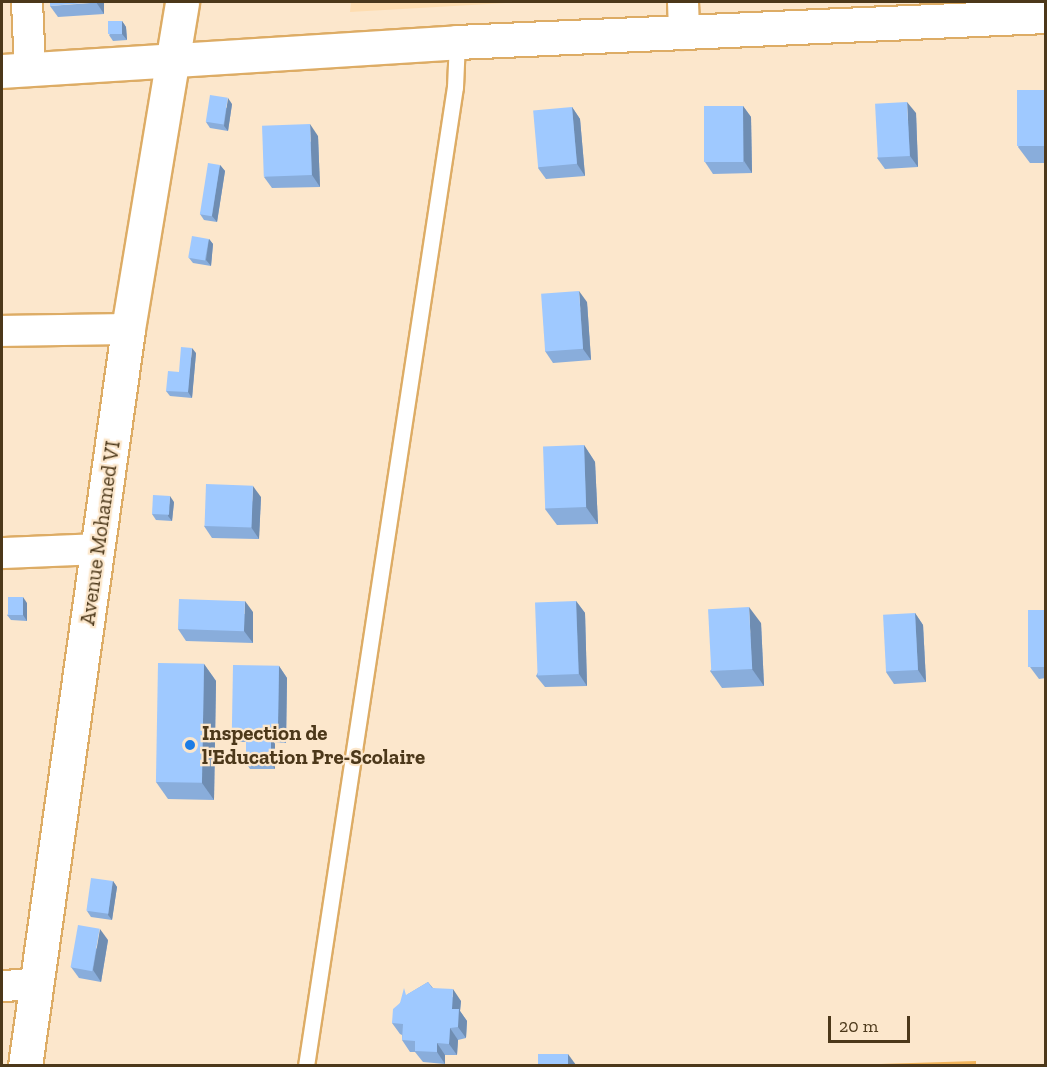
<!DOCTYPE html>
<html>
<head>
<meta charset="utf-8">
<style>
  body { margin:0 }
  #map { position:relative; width:1047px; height:1067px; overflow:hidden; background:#fce7cc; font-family:"Zilla Slab",serif }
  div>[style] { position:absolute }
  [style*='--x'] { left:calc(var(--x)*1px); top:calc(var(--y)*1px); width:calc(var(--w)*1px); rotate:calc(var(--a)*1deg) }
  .built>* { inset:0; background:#feddb0 }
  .green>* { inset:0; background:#f1b45b }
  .roads { filter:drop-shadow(2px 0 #ddac65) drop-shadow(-2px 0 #ddac65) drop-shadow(0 2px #ddac65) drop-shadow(0 -2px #ddac65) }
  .service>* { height:15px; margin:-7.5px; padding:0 7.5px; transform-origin:7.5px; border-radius:7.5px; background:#fff }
  .minor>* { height:30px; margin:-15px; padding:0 15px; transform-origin:15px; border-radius:15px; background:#fff }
  .tertiary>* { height:33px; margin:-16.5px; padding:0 16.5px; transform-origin:16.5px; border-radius:16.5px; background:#fff }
  .wall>* { inset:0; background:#89addb }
  .shaded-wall>* { inset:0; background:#6f8db2 }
  .building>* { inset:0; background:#9fc9ff; transform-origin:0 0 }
  .dots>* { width:16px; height:16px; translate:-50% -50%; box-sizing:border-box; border:3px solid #fce7cc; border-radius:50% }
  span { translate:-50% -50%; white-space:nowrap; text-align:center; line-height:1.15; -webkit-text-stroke:4.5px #fce7cc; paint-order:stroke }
  .street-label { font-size:21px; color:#4c381a }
  .poi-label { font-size:21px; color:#4c381a; font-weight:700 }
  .left { translate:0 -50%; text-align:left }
  .frame { position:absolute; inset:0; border:3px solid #4c381a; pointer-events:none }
  .scale { position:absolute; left:828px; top:1016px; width:82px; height:27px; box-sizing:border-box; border:3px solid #4c381a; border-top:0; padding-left:8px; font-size:18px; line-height:21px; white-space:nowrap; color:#4c381a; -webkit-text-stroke:4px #fce7cc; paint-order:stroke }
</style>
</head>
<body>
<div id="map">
  <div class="built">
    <div style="clip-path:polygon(351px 2px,525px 2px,350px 12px)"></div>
  </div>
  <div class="green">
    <div style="clip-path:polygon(976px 1061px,976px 1066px,848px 1065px)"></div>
  </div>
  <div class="roads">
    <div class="service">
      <div style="--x:306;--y:1066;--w:990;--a:-81.35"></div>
      <div style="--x:455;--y:87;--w:45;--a:-87.5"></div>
    </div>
    <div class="minor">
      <div style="--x:27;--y:2;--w:67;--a:87.4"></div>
      <div style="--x:683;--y:2;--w:32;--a:88"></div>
      <div style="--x:2;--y:331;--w:126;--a:-0.9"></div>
      <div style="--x:2;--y:553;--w:95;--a:-2.4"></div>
      <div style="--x:2;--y:986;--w:35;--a:-3"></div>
    </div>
    <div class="tertiary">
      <div style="--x:2;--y:71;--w:456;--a:-3.6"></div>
      <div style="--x:457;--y:42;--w:590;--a:-2.53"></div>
      <div style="--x:25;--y:1066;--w:744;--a:-82.04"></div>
      <div style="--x:128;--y:329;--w:331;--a:-80.6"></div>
    </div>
  </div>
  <div class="wall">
    <div style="clip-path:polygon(104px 2px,104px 14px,58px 17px,50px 6px)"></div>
    <div style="clip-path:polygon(122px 21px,126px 27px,127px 40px,113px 41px,109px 35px)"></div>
    <div style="clip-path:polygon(1046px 90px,1046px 163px,1030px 163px,1018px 147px)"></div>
    <div style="clip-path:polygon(232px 104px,228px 131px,210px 128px,206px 122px)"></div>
    <div style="clip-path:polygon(743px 106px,751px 117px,752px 173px,713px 174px,705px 162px)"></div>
    <div style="clip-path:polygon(572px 107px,580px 119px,585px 176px,546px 179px,538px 168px)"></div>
    <div style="clip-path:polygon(916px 113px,918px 167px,885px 169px,877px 158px)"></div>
    <div style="clip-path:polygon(318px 136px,320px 187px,272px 188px,264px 177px)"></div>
    <div style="clip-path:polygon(220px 165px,225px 171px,217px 222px,204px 220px,200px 214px)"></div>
    <div style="clip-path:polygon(209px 239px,213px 244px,211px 266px,193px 263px,189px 258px)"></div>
    <div style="clip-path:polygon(587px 302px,591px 360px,553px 363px,545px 351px)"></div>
    <div style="clip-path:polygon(196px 353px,192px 398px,170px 396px,166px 391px,179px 372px)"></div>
    <div style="clip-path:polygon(584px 445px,595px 462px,598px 524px,557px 525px,545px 509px)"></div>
    <div style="clip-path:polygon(261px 497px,259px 539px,212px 538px,204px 526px)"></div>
    <div style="clip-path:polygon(174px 502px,172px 521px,156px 520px,152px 514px)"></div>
    <div style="clip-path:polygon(576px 601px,585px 613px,587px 686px,545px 687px,536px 676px)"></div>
    <div style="clip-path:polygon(27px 603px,27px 621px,11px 620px,7px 615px)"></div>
    <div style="clip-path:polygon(1046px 610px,1046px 678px,1039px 679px,1030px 667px)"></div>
    <div style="clip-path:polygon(253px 612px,253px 643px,186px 641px,178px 629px)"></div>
    <div style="clip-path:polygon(915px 613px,923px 625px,926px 682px,894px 684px,886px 672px)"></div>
    <div style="clip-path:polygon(761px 623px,764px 686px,722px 688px,710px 671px)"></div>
    <div style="clip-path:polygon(204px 664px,216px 681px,214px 800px,168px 799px,156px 782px)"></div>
    <div style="clip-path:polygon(279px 666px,287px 678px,286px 743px,274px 742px,275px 744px,275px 769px,250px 769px,246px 763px,246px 742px,239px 742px,231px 730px)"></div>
    <div style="clip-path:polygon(113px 881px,117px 887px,112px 920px,91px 917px,87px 911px)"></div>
    <div style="clip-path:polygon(108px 940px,101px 982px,79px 978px,71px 967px)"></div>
    <div style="clip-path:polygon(428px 982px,433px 988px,461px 1001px,460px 1011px,467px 1021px,466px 1038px,458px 1040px,457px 1055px,445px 1055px,445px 1064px,423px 1062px,415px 1052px,410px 1052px,402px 1040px,402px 1035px,400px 1034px,392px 1023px,400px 1003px,408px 994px)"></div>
  </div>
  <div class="shaded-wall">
    <div style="clip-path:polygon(96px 2px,104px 2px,104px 14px)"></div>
    <div style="clip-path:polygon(122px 21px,126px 27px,127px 40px,122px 34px)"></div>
    <div style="clip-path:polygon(228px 98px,232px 104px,228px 131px,224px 126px)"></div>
    <div style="clip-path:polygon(907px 102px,916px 113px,918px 167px,910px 156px)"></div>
    <div style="clip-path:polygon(743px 106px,751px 117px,752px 173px,744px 161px)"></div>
    <div style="clip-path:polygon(572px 107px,580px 119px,585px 176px,577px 164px)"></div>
    <div style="clip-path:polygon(310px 124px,318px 136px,320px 187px,312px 175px)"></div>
    <div style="clip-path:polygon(220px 165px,225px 171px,217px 222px,212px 216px)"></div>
    <div style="clip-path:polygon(209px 239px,213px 244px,211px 266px,206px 260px)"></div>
    <div style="clip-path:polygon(579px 291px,587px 302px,591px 360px,583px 349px)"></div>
    <div style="clip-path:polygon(192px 348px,196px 353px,192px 398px,188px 392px)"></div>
    <div style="clip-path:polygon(584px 445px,595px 462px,598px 524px,586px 507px)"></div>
    <div style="clip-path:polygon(253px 486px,261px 497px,259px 539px,251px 527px)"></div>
    <div style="clip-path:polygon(170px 496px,174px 502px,172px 521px,168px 516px)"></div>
    <div style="clip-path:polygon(23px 597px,27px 603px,27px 621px,23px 615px)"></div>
    <div style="clip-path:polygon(245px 601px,253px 612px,253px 643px,244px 631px)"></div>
    <div style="clip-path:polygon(576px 601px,585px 613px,587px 686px,579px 674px)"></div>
    <div style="clip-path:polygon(749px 607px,761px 623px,764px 686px,752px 669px)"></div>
    <div style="clip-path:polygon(915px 613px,923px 625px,926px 682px,918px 670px)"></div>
    <div style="clip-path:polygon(204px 664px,216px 681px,214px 800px,202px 783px)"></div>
    <div style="clip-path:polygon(279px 666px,287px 678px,286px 743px,278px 731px)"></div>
    <div style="clip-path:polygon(271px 738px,275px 744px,275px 769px,271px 764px)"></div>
    <div style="clip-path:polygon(113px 881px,117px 887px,112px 920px,108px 915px)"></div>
    <div style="clip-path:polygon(100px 929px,108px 940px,101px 982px,93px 970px)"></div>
    <div style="clip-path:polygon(453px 989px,461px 1001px,460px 1011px,467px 1021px,466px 1038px,458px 1027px,452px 1009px)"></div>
    <div style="clip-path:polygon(450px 1028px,458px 1040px,457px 1055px,449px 1044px)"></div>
    <div style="clip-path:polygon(437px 1043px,445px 1055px,445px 1064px,437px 1052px)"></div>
    <div style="clip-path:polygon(568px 1054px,576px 1065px,568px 1065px)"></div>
  </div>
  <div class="building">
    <div style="clip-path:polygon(50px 2px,96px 2px,50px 6px)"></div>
    <div style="left:122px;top:21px;width:13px;height:14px;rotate:90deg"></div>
    <div style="left:1046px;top:90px;width:56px;height:29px;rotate:90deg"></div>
    <div style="left:210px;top:95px;width:18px;height:27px;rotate:9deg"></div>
    <div style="left:907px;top:102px;width:54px;height:32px;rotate:87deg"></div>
    <div style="left:704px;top:106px;width:39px;height:56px"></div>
    <div style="left:572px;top:107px;width:57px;height:39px;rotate:85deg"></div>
    <div style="left:310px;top:124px;width:51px;height:48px;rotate:88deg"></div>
    <div style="left:208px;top:163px;width:12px;height:52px;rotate:9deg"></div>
    <div style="left:192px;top:236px;width:17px;height:22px;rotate:10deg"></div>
    <div style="left:579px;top:291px;width:58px;height:38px;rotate:86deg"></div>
    <div style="clip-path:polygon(181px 347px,192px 348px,188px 392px,166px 391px,168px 371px,179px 372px)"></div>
    <div style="left:584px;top:445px;width:62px;height:41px;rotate:88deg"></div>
    <div style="left:206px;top:484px;width:47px;height:42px;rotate:2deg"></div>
    <div style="left:153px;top:495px;width:17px;height:19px;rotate:3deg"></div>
    <div style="left:8px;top:597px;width:15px;height:18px"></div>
    <div style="left:179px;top:599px;width:66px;height:30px;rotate:2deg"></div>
    <div style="left:576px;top:601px;width:73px;height:41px;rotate:88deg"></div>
    <div style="left:749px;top:607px;width:62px;height:41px;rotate:87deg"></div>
    <div style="left:1046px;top:610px;width:57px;height:18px;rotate:90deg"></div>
    <div style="left:915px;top:613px;width:57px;height:32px;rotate:87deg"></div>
    <div style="left:158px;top:663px;width:46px;height:119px;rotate:1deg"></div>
    <div style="left:233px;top:665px;width:46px;height:65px;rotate:1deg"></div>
    <div style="left:246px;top:738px;width:25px;height:25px"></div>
    <div style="left:91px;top:878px;width:22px;height:33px;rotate:8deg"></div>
    <div style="left:78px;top:925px;width:22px;height:43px;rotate:10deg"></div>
    <div style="clip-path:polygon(428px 982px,432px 988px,453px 989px,452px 1009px,459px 1009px,458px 1027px,450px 1028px,449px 1044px,437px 1043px,437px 1052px,415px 1051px,415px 1041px,402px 1040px,403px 1024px,392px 1023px,393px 1009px,400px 1003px,404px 988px,406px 995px)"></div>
    <div style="left:538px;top:1054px;width:30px;height:11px"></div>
  </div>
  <div class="dots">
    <div style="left:190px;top:745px;background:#1c7ce5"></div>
  </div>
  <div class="street-label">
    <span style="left:100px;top:533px;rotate:-82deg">Avenue Mohamed VI</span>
  </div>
  <div class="poi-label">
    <span class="left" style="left:202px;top:745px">Inspection de<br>l'Education Pre-Scolaire</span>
  </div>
  <div class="frame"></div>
  <div class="scale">20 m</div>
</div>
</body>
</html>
